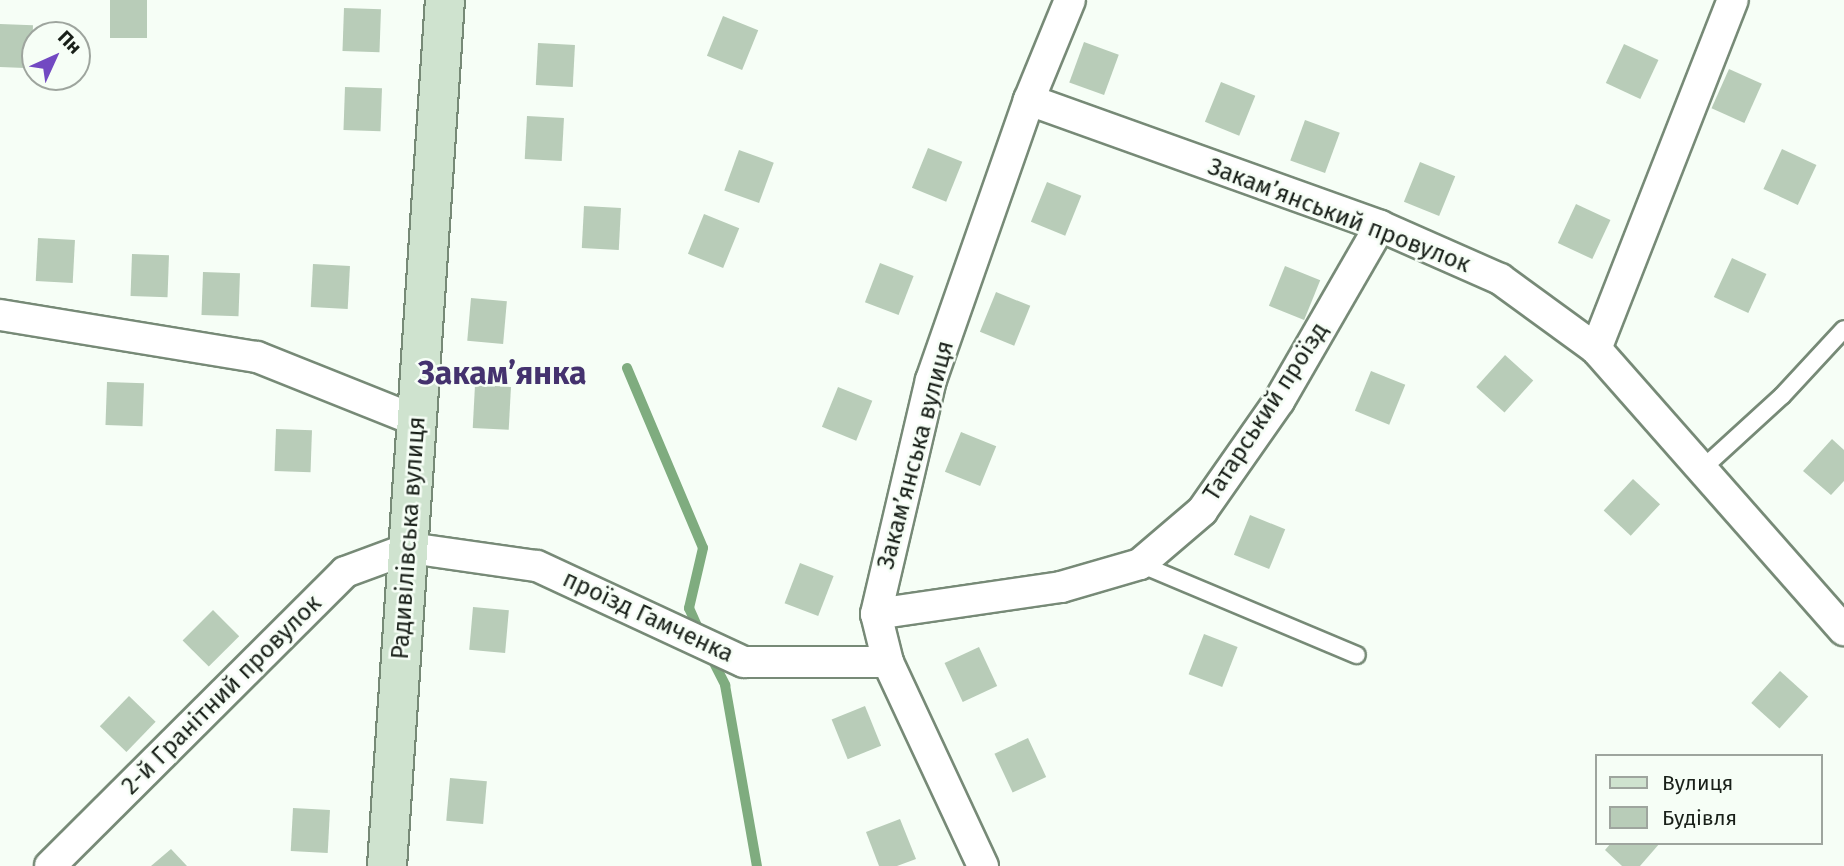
<!DOCTYPE html>
<html>
<head>
<meta charset="utf-8">
<style>
  body { margin:0 }
  #map { position:relative; width:1844px; height:866px; overflow:hidden; background:#f6fef6; font-family:"Fira Sans",sans-serif }
  div>[style] { position:absolute }
  [style*='--x'] { left:calc(var(--x)*1px); top:calc(var(--y)*1px); width:calc(var(--w)*1px); rotate:calc(var(--a)*1deg) }
  .stream>* { height:10px; margin:-5px; padding:0 5px; transform-origin:5px; border-radius:5px; background:#7fac7f }
  .building>* { inset:0; background:#b8ccb8; transform-origin:0 0 }
  .roads { filter:drop-shadow(2px 0 #778a77) drop-shadow(-2px 0 #778a77) drop-shadow(0 2px #778a77) drop-shadow(0 -2px #778a77) }
  .lane>* { height:16px; margin:-8px; padding:0 8px; transform-origin:8px; border-radius:8px; background:#fff }
  .street>* { height:30px; margin:-15px; padding:0 15px; transform-origin:15px; border-radius:15px; background:#fff }
  .secondary>* { height:38px; margin:-19px; padding:0 19px; transform-origin:19px; border-radius:19px; background:#cfe3cf }
  span { translate:-50% -50%; white-space:nowrap; text-align:center; line-height:1.15; -webkit-text-stroke:5px #f6fef6; paint-order:stroke }
  .street-label { font-size:24px; color:#192019 }
  .district-label { font-size:32px; color:#44326e; font-weight:700 }
  .legend { position:absolute; left:1595px; top:754px; width:228px; height:91px; box-sizing:border-box; background:#f6fef6; border:2px solid #9ea59e; margin:0; padding:9px 12px; list-style:none; font-size:21px; color:#192019 }
  .legend li { display:flex; align-items:center; gap:14px; height:35px }
  .legend b { width:35px; border:2px solid #9ea59e }
  .north { position:absolute; left:21px; top:21px; width:70px; height:70px; box-sizing:border-box; background:#f6fef6; border:2px solid #9ea59e; border-radius:50%; rotate:45deg; font-size:19px; font-weight:700; line-height:28px; text-align:center; color:#192019 }
  .north::after { content:''; display:block; margin:auto; width:24px; height:32px; background:#7249c2; clip-path:polygon(50% 0,100% 100%,50% 72%,0 100%) }
</style>
</head>
<body>
<div id="map">
  <div class="stream">
    <div style="--x:627;--y:368;--w:195;--a:67.1"></div>
    <div style="--x:703;--y:548;--w:62;--a:103.1"></div>
    <div style="--x:689;--y:608;--w:30;--a:66"></div>
    <div style="--x:710;--y:655;--w:34;--a:63"></div>
    <div style="--x:725;--y:685;--w:184;--a:80"></div>
  </div>
  <div class="building">
    <div style="left:110px;top:0;width:37px;height:38px"></div>
    <div style="left:344px;top:8px;width:37px;height:43px;rotate:2deg"></div>
    <div style="left:723px;top:16px;width:38px;height:43px;rotate:22deg"></div>
    <div style="left:0;top:24px;width:33px;height:43px;rotate:2deg"></div>
    <div style="left:1084px;top:42px;width:37px;height:43px;rotate:20deg"></div>
    <div style="left:538px;top:43px;width:37px;height:42px;rotate:3deg"></div>
    <div style="left:1624px;top:44px;width:38px;height:43px;rotate:25deg"></div>
    <div style="left:1729px;top:69px;width:36px;height:43px;rotate:24deg"></div>
    <div style="left:1221px;top:82px;width:37px;height:43px;rotate:22deg"></div>
    <div style="left:345px;top:87px;width:37px;height:43px;rotate:2deg"></div>
    <div style="left:527px;top:116px;width:37px;height:43px;rotate:3deg"></div>
    <div style="left:1305px;top:120px;width:37px;height:43px;rotate:20deg"></div>
    <div style="left:928px;top:148px;width:37px;height:43px;rotate:22deg"></div>
    <div style="left:1782px;top:149px;width:38px;height:44px;rotate:25deg"></div>
    <div style="left:739px;top:150px;width:37px;height:43px;rotate:20deg"></div>
    <div style="left:1420px;top:162px;width:38px;height:43px;rotate:22deg"></div>
    <div style="left:1047px;top:182px;width:37px;height:43px;rotate:22deg"></div>
    <div style="left:1576px;top:204px;width:38px;height:43px;rotate:25deg"></div>
    <div style="left:584px;top:206px;width:37px;height:42px;rotate:3deg"></div>
    <div style="left:704px;top:214px;width:38px;height:43px;rotate:22deg"></div>
    <div style="left:38px;top:238px;width:37px;height:43px;rotate:3deg"></div>
    <div style="left:132px;top:254px;width:37px;height:42px;rotate:2deg"></div>
    <div style="left:1732px;top:258px;width:38px;height:43px;rotate:25deg"></div>
    <div style="left:880px;top:263px;width:36px;height:42px;rotate:21deg"></div>
    <div style="left:313px;top:264px;width:37px;height:43px;rotate:3deg"></div>
    <div style="left:1285px;top:266px;width:38px;height:43px;rotate:22deg"></div>
    <div style="left:203px;top:272px;width:37px;height:43px;rotate:2deg"></div>
    <div style="left:996px;top:292px;width:37px;height:43px;rotate:22deg"></div>
    <div style="left:471px;top:298px;width:36px;height:43px;rotate:5deg"></div>
    <div style="left:1505px;top:355px;width:38px;height:43px;rotate:42deg"></div>
    <div style="left:1371px;top:371px;width:37px;height:43px;rotate:22deg"></div>
    <div style="left:107px;top:382px;width:37px;height:43px;rotate:2deg"></div>
    <div style="left:475px;top:385px;width:36px;height:43px;rotate:3deg"></div>
    <div style="left:838px;top:387px;width:37px;height:43px;rotate:22deg"></div>
    <div style="left:276px;top:429px;width:36px;height:42px;rotate:2deg"></div>
    <div style="left:961px;top:432px;width:38px;height:43px;rotate:22deg"></div>
    <div style="clip-path:polygon(1832px 439px,1844px 450px,1844px 481px,1831px 495px,1803px 471px)"></div>
    <div style="left:1633px;top:479px;width:37px;height:43px;rotate:43deg"></div>
    <div style="left:1250px;top:515px;width:38px;height:43px;rotate:22deg"></div>
    <div style="left:800px;top:563px;width:36px;height:43px;rotate:21deg"></div>
    <div style="left:473px;top:607px;width:36px;height:43px;rotate:5deg"></div>
    <div style="left:213px;top:610px;width:37px;height:43px;rotate:45deg"></div>
    <div style="left:1204px;top:634px;width:36px;height:43px;rotate:21deg"></div>
    <div style="left:979px;top:647px;width:43px;height:38px;rotate:65deg"></div>
    <div style="left:1780px;top:671px;width:38px;height:43px;rotate:42deg"></div>
    <div style="left:129px;top:696px;width:37px;height:42px;rotate:44deg"></div>
    <div style="left:865px;top:706px;width:43px;height:36px;rotate:68deg"></div>
    <div style="left:1028px;top:738px;width:43px;height:37px;rotate:65deg"></div>
    <div style="left:450px;top:778px;width:37px;height:43px;rotate:5deg"></div>
    <div style="left:293px;top:808px;width:37px;height:43px;rotate:3deg"></div>
    <div style="clip-path:polygon(900px 819px,916px 859px,897px 866px,879px 866px,866px 832px)"></div>
    <div style="clip-path:polygon(1611px 843px,1660px 843px,1640px 866px,1622px 866px,1605px 850px)"></div>
    <div style="clip-path:polygon(171px 849px,187px 866px,151px 866px)"></div>
  </div>
  <div class="roads">
    <div class="lane">
      <div style="--x:1702;--y:469;--w:108;--a:-42.4"></div>
      <div style="--x:1782;--y:396;--w:91;--a:-47.2"></div>
      <div style="--x:1140;--y:564;--w:235;--a:22.8"></div>
    </div>
    <div class="street">
      <div style="--x:1029;--y:100;--w:373;--a:19.7"></div>
      <div style="--x:1380;--y:226;--w:131;--a:23.8"></div>
      <div style="--x:1500;--y:279;--w:119;--a:36.1"></div>
      <div style="--x:1596;--y:349;--w:375;--a:48.6"></div>
      <div style="--x:0;--y:315;--w:260;--a:9.3"></div>
      <div style="--x:257;--y:357;--w:172;--a:21.8"></div>
      <div style="--x:1596;--y:349;--w:375;--a:-68.6"></div>
      <div style="--x:876;--y:614;--w:187;--a:-8.3"></div>
      <div style="--x:1061;--y:587;--w:82;--a:-16.2"></div>
      <div style="--x:1140;--y:564;--w:82;--a:-40.5"></div>
      <div style="--x:1202;--y:511;--w:134;--a:-55"></div>
      <div style="--x:1279;--y:401;--w:202;--a:-60"></div>
      <div style="--x:50;--y:866;--w:416;--a:-44.9"></div>
      <div style="--x:345;--y:572;--w:69;--a:-20.3"></div>
      <div style="--x:410;--y:548;--w:128;--a:8.1"></div>
      <div style="--x:537;--y:566;--w:228;--a:24.9"></div>
      <div style="--x:744;--y:662;--w:144;--a:0"></div>
      <div style="--x:983;--y:866;--w:225;--a:-115"></div>
      <div style="--x:888;--y:662;--w:49;--a:-104"></div>
      <div style="--x:876;--y:614;--w:240;--a:-76.8"></div>
      <div style="--x:931;--y:380;--w:297;--a:-70.7"></div>
      <div style="--x:1029;--y:100;--w:108;--a:-67.7"></div>
    </div>
    <div class="secondary">
      <div style="--x:387;--y:866;--w:868;--a:-86.17"></div>
    </div>
  </div>
  <div class="street-label">
    <span style="left:1339px;top:216px;rotate:21deg">Закамʼянський провулок</span>
    <span style="left:1266px;top:412px;rotate:-57deg">Татарський проїзд</span>
    <span style="left:916px;top:455px;rotate:-75deg">Закамʼянська вулиця</span>
    <span style="left:409px;top:538px;rotate:-86deg">Радивілівська вулиця</span>
    <span style="left:648px;top:617px;rotate:25deg">проїзд Гамченка</span>
    <span style="left:222px;top:695px;rotate:-45deg">2-й Гранітний провулок</span>
  </div>
  <div class="district-label">
    <span style="left:502px;top:373px">Закам’янка</span>
  </div>
  <ul class="legend">
  <li><b style="height:9px;background:#cfe3cf"></b>Вулиця</li>
  <li><b style="height:19px;background:#b8ccb8"></b>Будівля</li>
  </ul>
  <div class="north">Пн</div>
</div>
</body>
</html>
